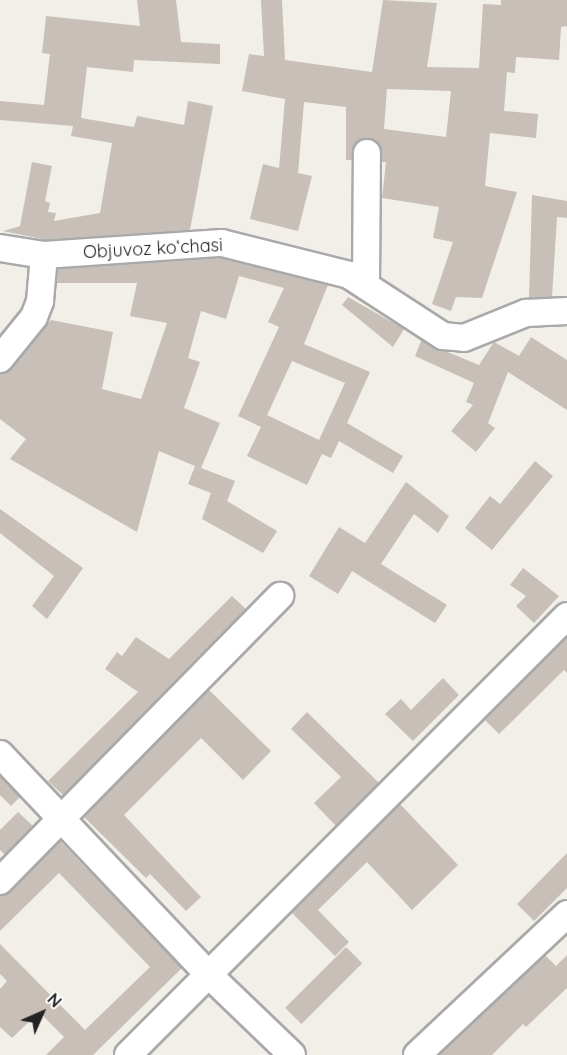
<!DOCTYPE html>
<html>
<head>
<meta charset="utf-8">
<style>
  body { margin:0 }
  #map { position:relative; width:567px; height:1055px; overflow:hidden; background:#f2efe9; font-family:Quicksand,sans-serif }
  div>[style] { position:absolute }
  [style*='--x'] { left:calc(var(--x)*1px); top:calc(var(--y)*1px); width:calc(var(--w)*1px); rotate:calc(var(--a)*1deg) }
  .building>* { inset:0; background:#c7bfb8; transform-origin:0 0 }
  .roads { filter:drop-shadow(2px 0 #a9a9a9) drop-shadow(-2px 0 #a9a9a9) drop-shadow(0 2px #a9a9a9) drop-shadow(0 -2px #a9a9a9) }
  .minor>* { height:26px; margin:-13px; padding:0 13px; transform-origin:13px; border-radius:13px; background:#fff }
  span { translate:-50% -50%; white-space:nowrap; text-align:center; line-height:1.15; -webkit-text-stroke:5px #fff; paint-order:stroke }
  .street-label { font-size:18px; color:#222 }
  .north { position:absolute; left:12px; top:983px; width:60px; height:60px; -webkit-text-stroke:4px #fff; paint-order:stroke; rotate:45deg; font-size:16px; font-weight:700; line-height:24px; text-align:center; color:#222 }
  .north::after { content:''; display:block; margin:auto; width:21px; height:27px; background:#222; clip-path:polygon(50% 0,100% 100%,50% 72%,0 100%) }
</style>
</head>
<body>
<div id="map">
  <div class="building">
    <div style="clip-path:polygon(137px 0,176px 0,181px 42px,220px 44px,220px 64px,134px 60px,133px 72px,87px 67px,81px 118px,134px 127px,137px 116px,184px 125px,188px 101px,213px 106px,190px 230px,47px 240px,3px 231px,20px 226px,32px 162px,52px 166px,45px 201px,50px 203px,48px 212px,56px 213px,54px 221px,100px 213px,112px 143px,71px 136px,73px 126px,0 120px,0 101px,44px 105px,50px 54px,42px 53px,46px 16px,140px 26px)"></div>
    <div style="clip-path:polygon(evenodd,261px 0,282px 0,285px 60px,372px 72px,383px 0,437px 3px,427px 67px,479px 68px,483px 4px,501px 5px,501px 0,567px 0,567px 26px,561px 27px,559px 60px,516px 57px,515px 73px,507px 72px,504px 111px,538px 114px,536px 138px,490px 133px,485px 186px,517px 192px,482px 298px,456px 297px,451px 311px,432px 304px,453px 242px,433px 238px,439px 207px,382px 198px,386px 162px,382px 162px,380px 146px,374px 140px,359px 140px,354px 146px,352px 160px,346px 160px,346px 107px,304px 102px,298px 173px,312px 176px,298px 231px,250px 219px,263px 164px,279px 168px,285px 99px,242px 91px,249px 54px,264px 56px,261px 0,387px 89px,451px 91px,446px 137px,384px 129px,387px 89px)"></div>
    <div style="clip-path:polygon(532px 195px,567px 201px,567px 218px,557px 217px,552px 297px,529px 298px)"></div>
    <div style="clip-path:polygon(evenodd,221px 258px,328px 285px,304px 344px,370px 372px,347px 423px,403px 456px,393px 473px,339px 441px,331px 458px,322px 454px,307px 485px,247px 456px,261px 427px,238px 416px,279px 327px,268px 322px,284px 288px,239px 276px,226px 319px,201px 311px,188px 358px,200px 362px,184px 408px,220px 423px,201px 468px,235px 481px,227px 501px,277px 531px,263px 553px,202px 519px,211px 493px,188px 484px,195px 466px,159px 451px,137px 532px,10px 459px,26px 439px,0 419px,0 374px,12px 368px,51px 320px,113px 332px,102px 389px,141px 399px,167px 323px,130px 316px,137px 283px,57px 283px,58px 269px,221px 258px,292px 361px,345px 383px,319px 440px,267px 415px,263px 424px,292px 361px)"></div>
    <div style="clip-path:polygon(348px 297px,404px 329px,393px 347px,342px 305px)"></div>
    <div style="clip-path:polygon(531px 337px,567px 360px,567px 410px,508px 372px,488px 423px,495px 428px,476px 452px,451px 431px,473px 405px,466px 402px,474px 383px,415px 356px,421px 341px,479px 365px,494px 342px,519px 356px)"></div>
    <div style="clip-path:polygon(535px 461px,553px 476px,492px 550px,465px 528px,490px 496px,500px 504px)"></div>
    <div style="clip-path:polygon(406px 482px,449px 516px,438px 533px,414px 514px,381px 564px,447px 605px,435px 623px,352px 571px,338px 594px,309px 576px,339px 527px,365px 543px)"></div>
    <div style="clip-path:polygon(0 509px,83px 568px,47px 619px,32px 606px,54px 576px,0 533px)"></div>
    <div style="clip-path:polygon(523px 568px,559px 596px,534px 623px,516px 606px,526px 596px,510px 585px)"></div>
    <div style="clip-path:polygon(232px 596px,246px 609px,63px 795px,48px 781px,138px 692px,105px 669px,117px 652px,122px 656px,136px 637px,169px 659px)"></div>
    <div style="clip-path:polygon(567px 637px,567px 673px,564px 670px,499px 734px,485px 720px)"></div>
    <div style="clip-path:polygon(443px 678px,459px 695px,413px 741px,385px 714px,401px 699px,411px 710px)"></div>
    <div style="clip-path:polygon(209px 690px,271px 751px,243px 780px,201px 738px,124px 815px,201px 897px,186px 911px,150px 874px,146px 878px,84px 817px)"></div>
    <div style="clip-path:polygon(307px 712px,379px 783px,336px 826px,314px 803px,341px 777px,291px 729px)"></div>
    <div style="clip-path:polygon(0 776px,20px 797px,11px 806px,0 795px)"></div>
    <div style="clip-path:polygon(400px 804px,458px 865px,412px 910px,367px 862px,318px 910px,349px 942px,335px 956px,292px 913px)"></div>
    <div style="clip-path:polygon(18px 812px,33px 826px,5px 855px,0 850px,0 830px)"></div>
    <div style="clip-path:polygon(60px 841px,182px 968px,93px 1055px,46px 1055px,64px 1037px,39px 1012px,12px 1038px,0 1027px,0 989px,7px 981px,0 974px,0 944px,85px 1030px,150px 967px,59px 873px,0 931px,0 896px,11px 892px)"></div>
    <div style="clip-path:polygon(567px 853px,567px 888px,534px 921px,517px 904px)"></div>
    <div style="left:346px;top:947px;width:23px;height:86px;rotate:45deg"></div>
    <div style="clip-path:polygon(545px 955px,556px 966px,567px 955px,567px 988px,526px 1027px,523px 1024px,492px 1055px,439px 1055px)"></div>
  </div>
  <div class="roads">
    <div class="minor">
      <div style="--x:0;--y:248;--w:45;--a:9"></div>
      <div style="--x:44;--y:255;--w:178;--a:-3.9"></div>
      <div style="--x:222;--y:243;--w:131;--a:14.1"></div>
      <div style="--x:349;--y:275;--w:112;--a:33"></div>
      <div style="--x:443;--y:336;--w:21;--a:5"></div>
      <div style="--x:464;--y:338;--w:67;--a:-22"></div>
      <div style="--x:526;--y:313;--w:41;--a:-2.8"></div>
      <div style="--x:366;--y:285;--w:132;--a:-89.6"></div>
      <div style="--x:0;--y:359;--w:54;--a:-51"></div>
      <div style="--x:34;--y:317;--w:17;--a:-69"></div>
      <div style="--x:40;--y:301;--w:46;--a:-85"></div>
      <div style="--x:0;--y:754;--w:304;--a:46.6"></div>
      <div style="--x:209;--y:975;--w:115;--a:43.9"></div>
      <div style="--x:0;--y:881;--w:400;--a:-45.5"></div>
      <div style="--x:128;--y:1055;--w:621;--a:-45"></div>
      <div style="--x:417;--y:1055;--w:206;--a:-43.2"></div>
    </div>
  </div>
  <div class="street-label">
    <span style="left:153px;top:249px;rotate:-3deg">Objuvoz koʻchasi</span>
  </div>
  <div class="north">N</div>
</div>
</body>
</html>
